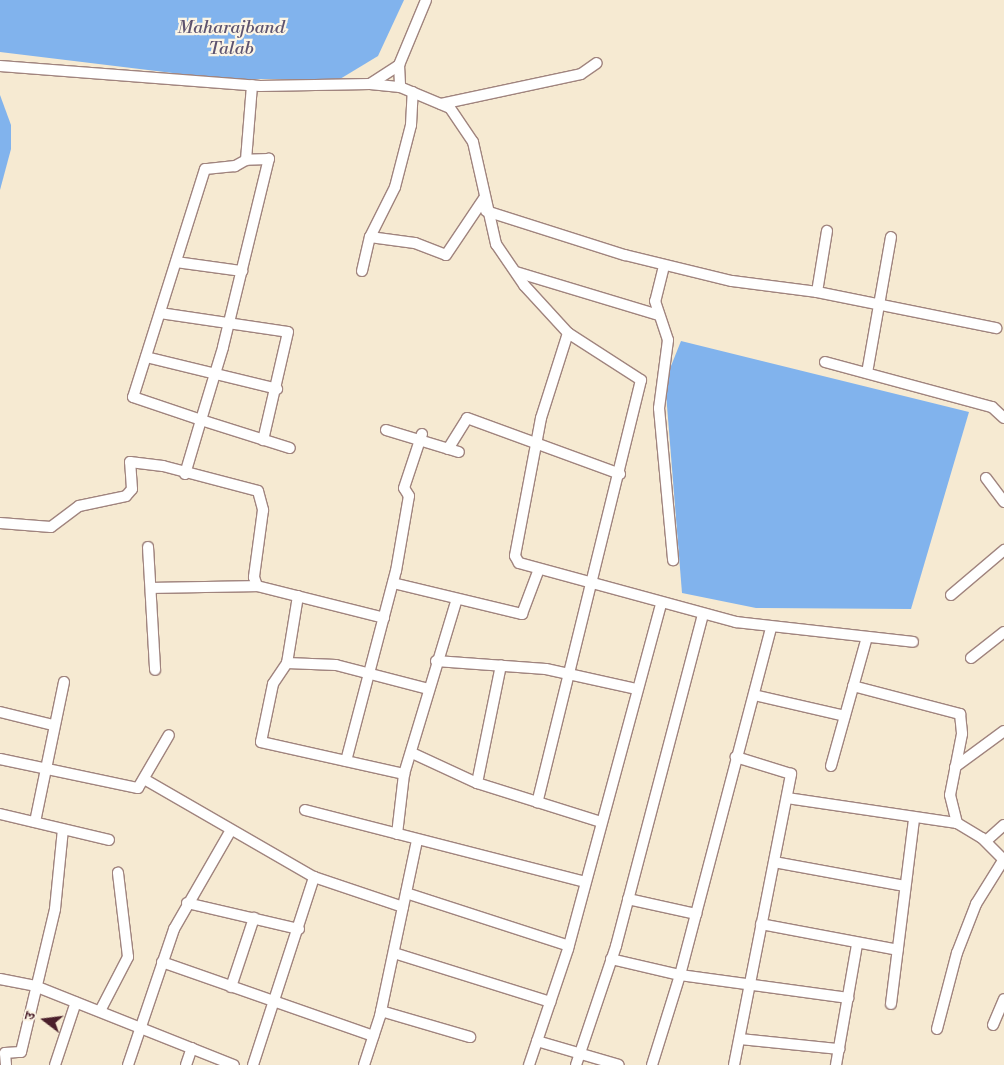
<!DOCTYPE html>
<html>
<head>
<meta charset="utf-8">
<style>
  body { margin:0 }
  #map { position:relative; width:1004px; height:1065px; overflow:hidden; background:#f6ead2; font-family:"Libre Bodoni","Noto Serif Devanagari",serif }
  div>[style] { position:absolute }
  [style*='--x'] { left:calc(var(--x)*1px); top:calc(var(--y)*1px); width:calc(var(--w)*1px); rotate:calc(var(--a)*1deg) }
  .water>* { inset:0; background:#81b3ed }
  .roads { filter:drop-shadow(1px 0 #a0847e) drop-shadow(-1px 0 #a0847e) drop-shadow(0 1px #a0847e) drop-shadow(0 -1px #a0847e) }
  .minor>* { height:10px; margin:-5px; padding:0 5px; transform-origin:5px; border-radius:5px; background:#fff }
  span { translate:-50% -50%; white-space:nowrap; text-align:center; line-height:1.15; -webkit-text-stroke:4.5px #fcf5e5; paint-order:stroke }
  .water-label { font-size:18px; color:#5d536f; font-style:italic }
  .north { position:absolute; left:20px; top:995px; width:50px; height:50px; -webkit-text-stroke:4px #fcf5e5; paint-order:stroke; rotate:285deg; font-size:14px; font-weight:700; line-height:20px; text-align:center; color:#4a1f2b }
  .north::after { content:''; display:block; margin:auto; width:18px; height:22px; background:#4a1f2b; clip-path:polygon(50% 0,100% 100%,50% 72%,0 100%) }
</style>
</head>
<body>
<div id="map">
  <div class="water">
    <div style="clip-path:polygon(0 0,404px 0,378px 56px,340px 79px,222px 79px,0 52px)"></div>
    <div style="clip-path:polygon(0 95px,11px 125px,11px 149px,0 190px)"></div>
    <div style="clip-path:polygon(681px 341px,969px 412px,911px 609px,756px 608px,682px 593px,665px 381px)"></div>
  </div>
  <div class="roads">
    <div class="minor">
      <div style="--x:399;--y:65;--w:22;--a:87"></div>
      <div style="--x:0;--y:66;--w:261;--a:4.4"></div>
      <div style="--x:260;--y:86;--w:110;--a:-1"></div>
      <div style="--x:370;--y:84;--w:35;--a:-33"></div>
      <div style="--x:399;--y:65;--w:70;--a:-67.4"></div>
      <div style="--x:370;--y:84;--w:30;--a:6"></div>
      <div style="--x:400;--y:87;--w:54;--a:22.8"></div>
      <div style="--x:450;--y:108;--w:41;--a:55.9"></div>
      <div style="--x:473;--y:142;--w:105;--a:77.3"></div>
      <div style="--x:496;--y:244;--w:50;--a:55.7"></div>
      <div style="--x:524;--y:285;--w:65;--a:47.5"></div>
      <div style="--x:568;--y:333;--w:87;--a:32.8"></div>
      <div style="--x:641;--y:380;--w:435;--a:103.8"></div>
      <div style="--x:441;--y:104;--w:143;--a:-12.1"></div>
      <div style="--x:581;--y:74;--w:19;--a:-35"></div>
      <div style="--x:246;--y:160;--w:75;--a:-85.4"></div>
      <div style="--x:486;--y:211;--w:146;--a:17.6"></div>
      <div style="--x:625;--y:255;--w:110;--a:13.7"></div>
      <div style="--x:732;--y:281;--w:86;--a:7.4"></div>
      <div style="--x:817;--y:292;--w:183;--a:11.4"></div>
      <div style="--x:370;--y:237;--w:45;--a:7.6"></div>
      <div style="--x:415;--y:243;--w:33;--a:21"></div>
      <div style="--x:446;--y:255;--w:70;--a:-56.1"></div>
      <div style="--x:176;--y:262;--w:67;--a:7.8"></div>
      <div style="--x:664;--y:266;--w:36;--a:104"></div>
      <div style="--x:655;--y:301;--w:41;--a:71.6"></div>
      <div style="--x:668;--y:340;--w:69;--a:97.5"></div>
      <div style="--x:659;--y:408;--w:153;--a:84.7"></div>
      <div style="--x:362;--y:271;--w:35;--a:-77"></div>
      <div style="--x:370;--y:237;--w:56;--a:-63.4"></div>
      <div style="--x:395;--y:187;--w:64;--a:-75.5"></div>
      <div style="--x:411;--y:125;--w:33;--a:-87"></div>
      <div style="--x:516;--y:272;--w:148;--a:16.8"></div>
      <div style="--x:817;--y:292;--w:62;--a:-80.7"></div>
      <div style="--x:160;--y:313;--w:129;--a:8.4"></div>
      <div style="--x:288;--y:332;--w:111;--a:103"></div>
      <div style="--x:568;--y:333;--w:89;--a:107.6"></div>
      <div style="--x:541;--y:418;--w:140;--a:100.7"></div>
      <div style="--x:515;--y:556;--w:8;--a:60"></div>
      <div style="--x:519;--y:563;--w:225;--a:15.2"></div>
      <div style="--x:736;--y:622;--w:178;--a:6.4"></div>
      <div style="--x:146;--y:357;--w:135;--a:13.7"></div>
      <div style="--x:825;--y:362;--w:173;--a:15.1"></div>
      <div style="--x:992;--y:407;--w:16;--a:43"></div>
      <div style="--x:867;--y:373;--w:138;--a:-80"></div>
      <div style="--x:386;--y:430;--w:76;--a:16.8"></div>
      <div style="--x:448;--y:449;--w:36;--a:-58"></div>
      <div style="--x:467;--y:418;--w:163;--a:20.1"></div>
      <div style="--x:185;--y:474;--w:56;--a:-73.5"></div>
      <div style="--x:201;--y:420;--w:45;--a:-73.2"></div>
      <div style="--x:214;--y:377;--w:31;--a:-73"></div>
      <div style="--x:223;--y:347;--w:194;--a:-76.3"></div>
      <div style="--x:269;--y:159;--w:23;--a:178"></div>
      <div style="--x:246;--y:160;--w:13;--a:151"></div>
      <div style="--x:235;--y:166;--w:30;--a:174"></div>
      <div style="--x:205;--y:169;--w:239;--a:107.5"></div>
      <div style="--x:133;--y:397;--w:72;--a:18.7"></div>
      <div style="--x:201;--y:420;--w:93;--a:17.5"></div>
      <div style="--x:986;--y:478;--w:30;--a:53"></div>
      <div style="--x:0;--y:523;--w:51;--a:4.5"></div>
      <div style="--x:51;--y:527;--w:35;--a:-37"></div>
      <div style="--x:79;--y:506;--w:48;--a:-12"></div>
      <div style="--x:126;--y:496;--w:9;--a:-49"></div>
      <div style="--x:132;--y:489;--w:27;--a:-94"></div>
      <div style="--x:130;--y:462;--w:33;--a:7"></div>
      <div style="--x:163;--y:466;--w:98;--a:14.7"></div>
      <div style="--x:258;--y:491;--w:20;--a:75"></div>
      <div style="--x:263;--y:510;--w:68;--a:97.7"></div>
      <div style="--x:254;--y:577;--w:9;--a:72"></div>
      <div style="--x:257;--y:586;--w:131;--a:14.1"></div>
      <div style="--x:148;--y:547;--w:123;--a:86.7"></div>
      <div style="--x:393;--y:583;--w:133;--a:13.5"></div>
      <div style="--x:522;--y:614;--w:48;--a:-69.3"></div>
      <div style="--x:153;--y:588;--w:104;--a:-1.1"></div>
      <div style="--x:951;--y:595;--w:70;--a:-40.3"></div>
      <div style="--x:298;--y:596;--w:68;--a:99.3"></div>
      <div style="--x:287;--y:663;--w:25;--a:124"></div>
      <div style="--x:273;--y:684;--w:59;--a:101.7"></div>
      <div style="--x:261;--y:742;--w:147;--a:12.6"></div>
      <div style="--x:971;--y:658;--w:42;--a:-38.2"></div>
      <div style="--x:436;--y:661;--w:110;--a:4.2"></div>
      <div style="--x:546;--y:669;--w:92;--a:12.5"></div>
      <div style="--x:287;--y:663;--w:49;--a:2.3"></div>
      <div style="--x:336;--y:665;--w:96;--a:14.5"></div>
      <div style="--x:853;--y:686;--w:111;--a:14.7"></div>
      <div style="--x:960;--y:714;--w:20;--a:84"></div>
      <div style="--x:962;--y:734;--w:62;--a:101.1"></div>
      <div style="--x:950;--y:795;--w:29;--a:76"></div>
      <div style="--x:957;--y:823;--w:29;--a:31"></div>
      <div style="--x:982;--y:838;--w:31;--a:45"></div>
      <div style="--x:754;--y:695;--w:93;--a:13"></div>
      <div style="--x:0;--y:712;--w:55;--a:13.8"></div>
      <div style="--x:412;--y:753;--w:72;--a:24.8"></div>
      <div style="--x:477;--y:783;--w:130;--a:17.5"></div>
      <div style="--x:0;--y:759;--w:141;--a:11.9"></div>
      <div style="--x:138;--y:788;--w:61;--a:-59.7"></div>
      <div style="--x:346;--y:761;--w:196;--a:-75.3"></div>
      <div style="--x:396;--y:571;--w:76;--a:-80.2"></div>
      <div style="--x:409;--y:496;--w:9;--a:-122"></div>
      <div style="--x:404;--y:488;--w:57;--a:-71.6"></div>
      <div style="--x:831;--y:766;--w:134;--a:-74.4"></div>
      <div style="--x:955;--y:767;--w:61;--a:-36.3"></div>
      <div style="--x:144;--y:779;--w:196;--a:30"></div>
      <div style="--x:477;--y:783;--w:120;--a:-78.5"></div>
      <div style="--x:787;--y:798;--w:172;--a:8.4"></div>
      <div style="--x:305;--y:810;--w:289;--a:14.4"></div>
      <div style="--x:0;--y:814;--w:112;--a:13.4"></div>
      <div style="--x:35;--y:822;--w:143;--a:-78.3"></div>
      <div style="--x:397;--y:834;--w:60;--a:-83.3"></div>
      <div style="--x:404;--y:774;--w:180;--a:-73.2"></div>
      <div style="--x:986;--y:841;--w:24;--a:-42"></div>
      <div style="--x:774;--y:862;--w:133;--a:10.4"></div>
      <div style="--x:406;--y:893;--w:171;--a:18"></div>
      <div style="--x:628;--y:899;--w:70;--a:12.4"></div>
      <div style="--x:187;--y:903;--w:115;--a:13.1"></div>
      <div style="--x:761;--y:924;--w:139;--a:10.7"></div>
      <div style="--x:394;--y:953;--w:164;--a:17.4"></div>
      <div style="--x:611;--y:959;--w:71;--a:13.1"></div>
      <div style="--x:680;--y:975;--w:170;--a:7.8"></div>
      <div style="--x:162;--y:962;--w:224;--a:19.3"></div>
      <div style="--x:0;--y:979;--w:36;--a:11"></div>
      <div style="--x:35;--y:986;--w:214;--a:21.7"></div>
      <div style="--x:231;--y:987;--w:73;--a:-71.6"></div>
      <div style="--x:891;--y:1004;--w:185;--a:-82.9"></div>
      <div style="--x:100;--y:1011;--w:61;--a:-62.6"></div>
      <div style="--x:128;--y:957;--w:85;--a:-96.8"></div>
      <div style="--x:381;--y:1011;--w:93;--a:16.3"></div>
      <div style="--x:993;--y:1025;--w:28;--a:-67"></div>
      <div style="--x:937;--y:1029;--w:79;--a:-75.3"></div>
      <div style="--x:957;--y:953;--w:53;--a:-68.8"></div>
      <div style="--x:976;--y:904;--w:53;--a:-58.1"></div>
      <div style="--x:740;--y:1039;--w:100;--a:5.8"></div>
      <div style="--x:537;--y:1041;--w:85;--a:16.3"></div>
      <div style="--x:6;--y:1065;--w:12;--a:-95"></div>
      <div style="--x:5;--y:1053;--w:16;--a:-4"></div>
      <div style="--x:21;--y:1052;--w:147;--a:-76.6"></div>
      <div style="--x:55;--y:909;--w:80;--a:-84.3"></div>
      <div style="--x:55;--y:1065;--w:66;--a:-71.6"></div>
      <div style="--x:128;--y:1065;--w:144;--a:-71.3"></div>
      <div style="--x:174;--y:929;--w:114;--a:-60.1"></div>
      <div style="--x:186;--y:1065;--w:18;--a:-71"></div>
      <div style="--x:253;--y:1065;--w:198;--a:-72"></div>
      <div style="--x:314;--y:877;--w:94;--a:18.6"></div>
      <div style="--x:364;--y:1065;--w:52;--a:-71.9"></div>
      <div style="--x:380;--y:1016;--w:179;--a:-78.1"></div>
      <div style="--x:529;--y:1065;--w:122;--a:-71.4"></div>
      <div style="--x:568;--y:949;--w:356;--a:-74.9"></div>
      <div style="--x:576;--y:1065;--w:126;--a:-71.4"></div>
      <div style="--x:616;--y:946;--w:343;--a:-75.3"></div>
      <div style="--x:652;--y:1065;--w:94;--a:-72.7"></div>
      <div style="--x:680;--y:975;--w:360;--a:-75.3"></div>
      <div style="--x:734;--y:1065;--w:297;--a:-78.9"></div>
      <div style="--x:791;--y:774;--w:58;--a:-162.8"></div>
      <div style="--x:836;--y:1065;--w:122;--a:-80.1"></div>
    </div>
  </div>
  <div class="water-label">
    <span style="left:231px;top:39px">Maharajband<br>Talab</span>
  </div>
  <div class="north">उ</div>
</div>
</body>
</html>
